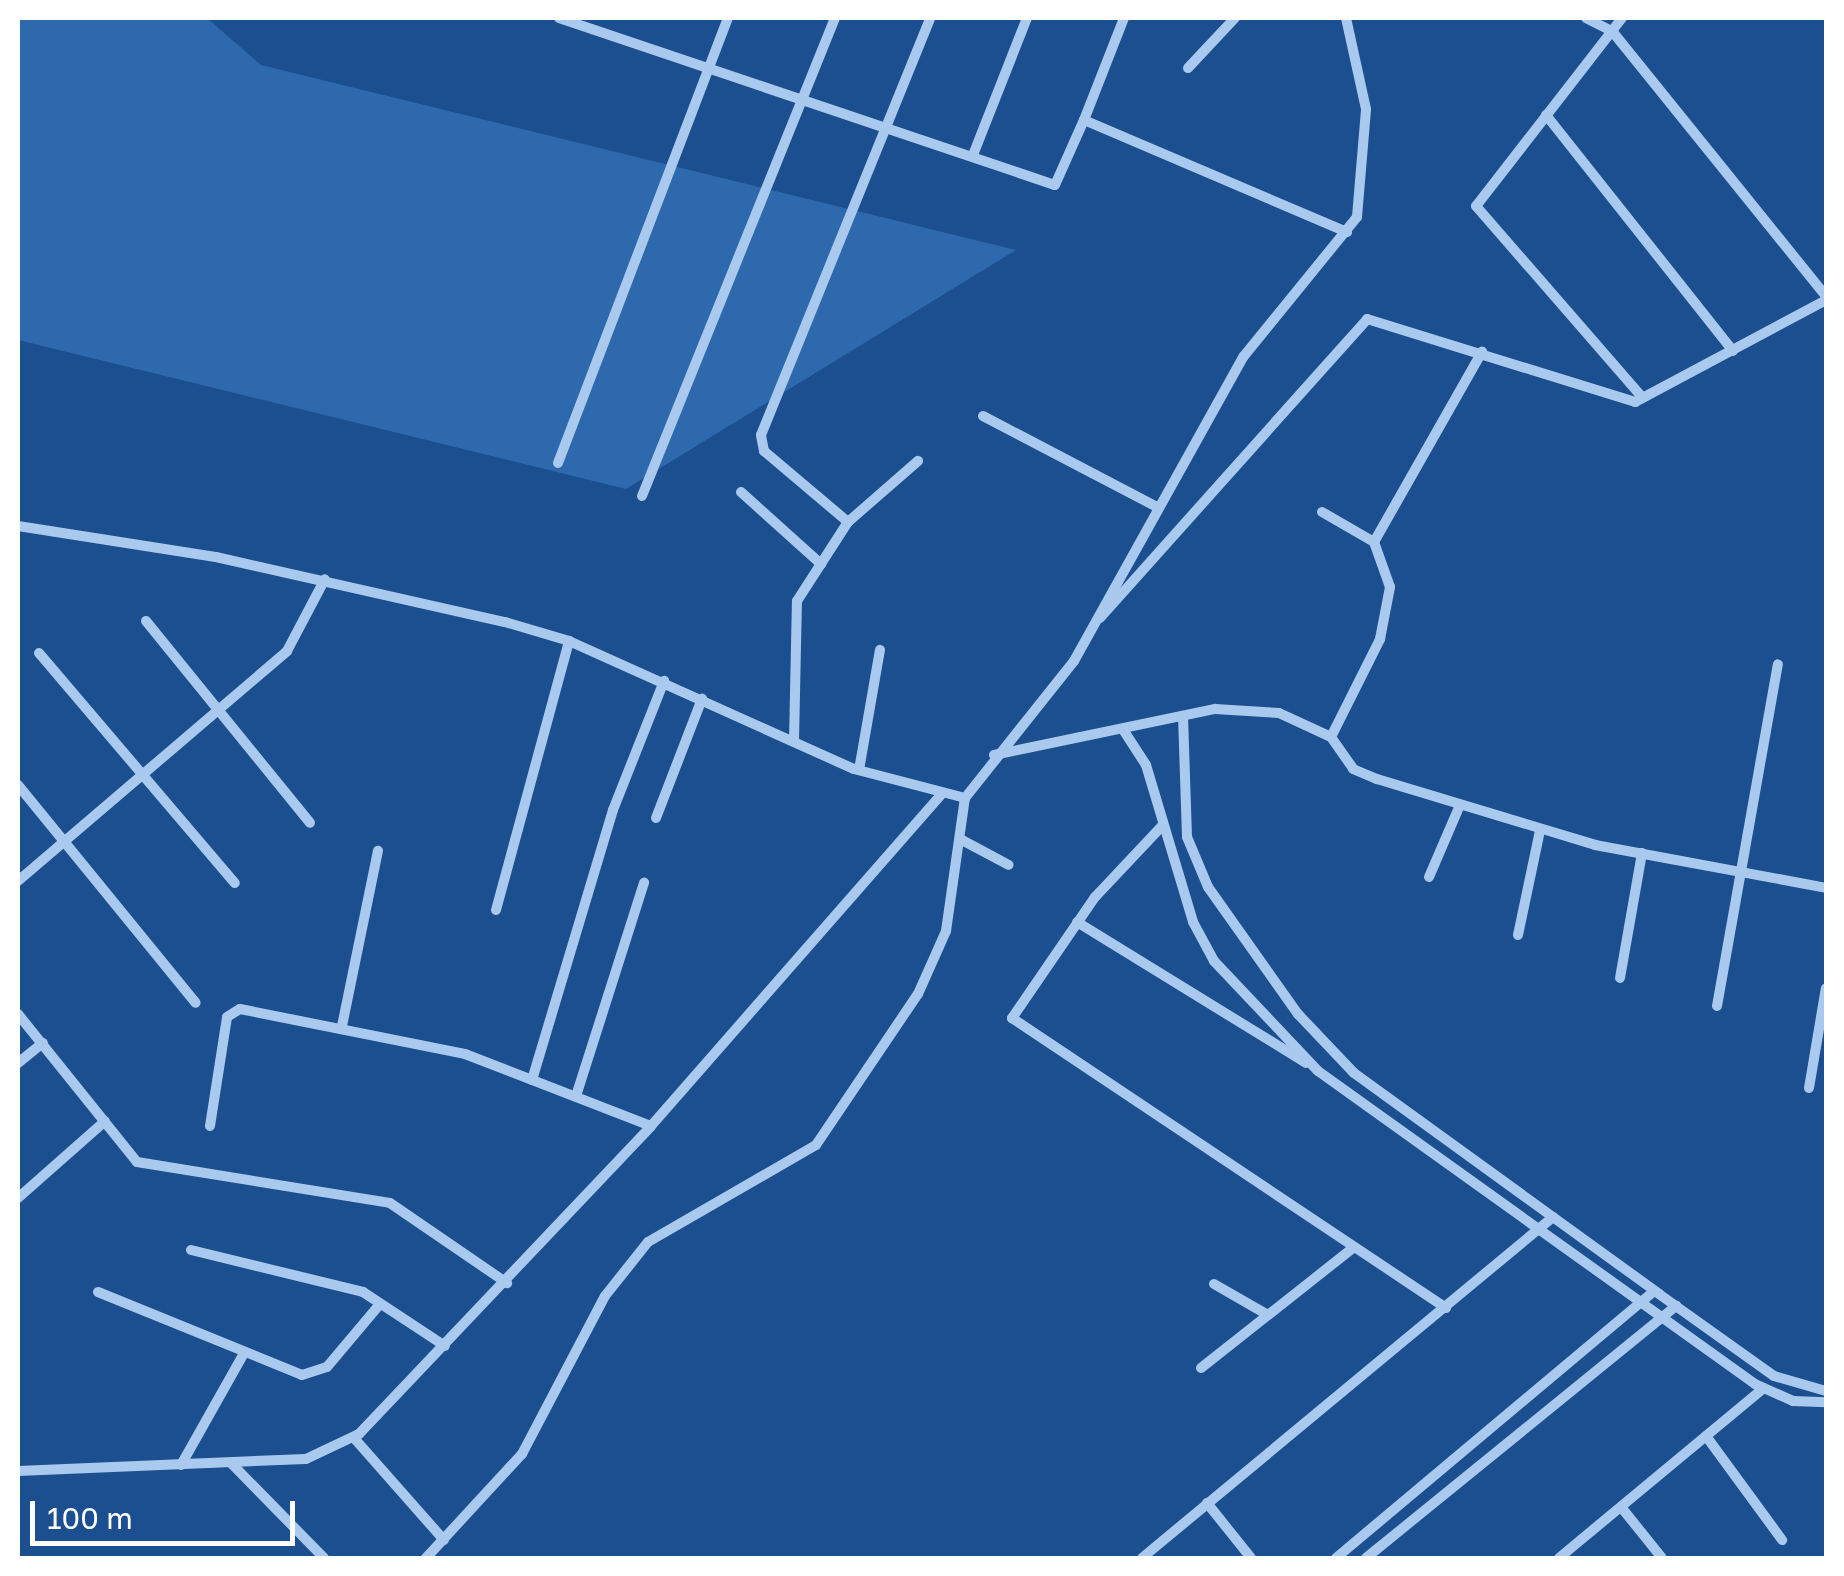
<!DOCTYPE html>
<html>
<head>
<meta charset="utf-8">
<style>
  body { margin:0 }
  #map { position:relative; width:1844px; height:1576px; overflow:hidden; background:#1b4f8f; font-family:"Golos Text",sans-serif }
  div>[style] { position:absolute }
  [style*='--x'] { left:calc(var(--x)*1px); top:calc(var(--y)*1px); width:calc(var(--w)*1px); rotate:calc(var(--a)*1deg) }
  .green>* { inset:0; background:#2e69ad }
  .street>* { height:10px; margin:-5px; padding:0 5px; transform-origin:5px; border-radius:5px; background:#a9c9ee }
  span { translate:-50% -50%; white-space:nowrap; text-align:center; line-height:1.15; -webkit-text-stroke:9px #1b4f8f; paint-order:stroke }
  .frame { position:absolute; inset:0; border:20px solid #fff; pointer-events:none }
  .scale { position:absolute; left:30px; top:1501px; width:265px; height:45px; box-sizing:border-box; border:5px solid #fff; border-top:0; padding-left:12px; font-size:30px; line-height:35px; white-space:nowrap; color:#fff; -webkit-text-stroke:8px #1b4f8f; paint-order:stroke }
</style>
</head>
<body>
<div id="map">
  <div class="green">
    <div style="clip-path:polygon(18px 18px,207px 18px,261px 65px,1016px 250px,626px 489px,18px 340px)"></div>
  </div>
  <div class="street">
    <div style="--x:559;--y:18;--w:523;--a:18.61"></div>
    <div style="--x:1055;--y:185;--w:71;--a:-66"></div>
    <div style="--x:1124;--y:18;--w:110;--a:111.4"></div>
    <div style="--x:1084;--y:120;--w:286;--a:23.1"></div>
    <div style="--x:1586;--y:18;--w:29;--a:27"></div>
    <div style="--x:1612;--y:31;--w:341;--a:51.1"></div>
    <div style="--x:1622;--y:18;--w:238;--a:127.8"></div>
    <div style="--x:1476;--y:206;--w:254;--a:49"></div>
    <div style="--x:1188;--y:68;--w:69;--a:-46.8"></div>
    <div style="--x:1546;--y:115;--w:301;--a:51.6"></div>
    <div style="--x:973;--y:155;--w:147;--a:-68.5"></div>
    <div style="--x:983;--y:416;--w:194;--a:27.6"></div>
    <div style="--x:558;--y:463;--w:476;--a:-69.1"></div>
    <div style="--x:741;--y:492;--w:108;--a:42"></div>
    <div style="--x:642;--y:496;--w:515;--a:-68.01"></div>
    <div style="--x:1322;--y:512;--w:60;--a:30"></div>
    <div style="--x:1374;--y:542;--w:219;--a:-60.4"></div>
    <div style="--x:848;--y:522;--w:110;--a:-139.8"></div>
    <div style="--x:764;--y:451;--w:16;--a:-101"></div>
    <div style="--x:761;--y:435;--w:450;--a:-67.9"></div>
    <div style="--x:18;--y:526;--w:200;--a:8.9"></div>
    <div style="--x:216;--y:557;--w:296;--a:12.7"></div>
    <div style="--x:505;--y:622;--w:67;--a:16.5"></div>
    <div style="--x:569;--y:641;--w:312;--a:24.2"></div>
    <div style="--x:854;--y:769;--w:115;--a:14.6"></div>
    <div style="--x:1100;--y:618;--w:401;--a:-48.2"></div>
    <div style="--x:1367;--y:319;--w:281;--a:17.2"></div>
    <div style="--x:1635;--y:402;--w:217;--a:-28.1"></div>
    <div style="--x:146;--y:621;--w:260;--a:50.9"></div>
    <div style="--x:39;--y:653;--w:302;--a:49.6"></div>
    <div style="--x:1183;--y:716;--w:121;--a:88.1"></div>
    <div style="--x:1187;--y:837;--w:54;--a:67.2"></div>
    <div style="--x:1208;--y:887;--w:156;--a:54.7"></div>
    <div style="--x:1298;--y:1014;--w:81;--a:46.5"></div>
    <div style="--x:1354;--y:1073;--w:377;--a:35.9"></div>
    <div style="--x:1659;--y:1294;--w:141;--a:35.5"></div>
    <div style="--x:1774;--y:1376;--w:54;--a:16.1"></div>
    <div style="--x:1124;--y:731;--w:40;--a:57.1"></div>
    <div style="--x:1146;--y:765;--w:164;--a:73.3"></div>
    <div style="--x:1193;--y:922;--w:44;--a:61.7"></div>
    <div style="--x:1214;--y:961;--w:151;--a:46.6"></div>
    <div style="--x:1318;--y:1071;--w:538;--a:35.61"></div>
    <div style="--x:1755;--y:1384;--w:42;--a:24.1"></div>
    <div style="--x:1793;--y:1401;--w:33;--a:2"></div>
    <div style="--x:1331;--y:737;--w:110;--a:-63.4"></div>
    <div style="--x:1380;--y:639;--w:53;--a:-79.1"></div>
    <div style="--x:1390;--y:587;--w:48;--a:-109.6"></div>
    <div style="--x:794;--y:741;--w:140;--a:-88.8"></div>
    <div style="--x:797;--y:601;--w:94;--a:-57.2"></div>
    <div style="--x:848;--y:522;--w:93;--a:-41.1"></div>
    <div style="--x:994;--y:755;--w:226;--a:-11.8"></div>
    <div style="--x:1215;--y:709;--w:64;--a:3.6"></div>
    <div style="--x:1279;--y:713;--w:57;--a:24.8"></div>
    <div style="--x:1331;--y:737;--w:39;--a:55"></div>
    <div style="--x:1353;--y:769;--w:26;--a:23"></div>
    <div style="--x:1377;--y:779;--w:228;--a:16.8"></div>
    <div style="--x:1595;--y:845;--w:235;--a:10.5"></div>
    <div style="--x:859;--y:770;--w:122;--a:-80.1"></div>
    <div style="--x:18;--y:785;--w:281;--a:50.8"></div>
    <div style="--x:656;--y:818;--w:128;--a:-68.9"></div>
    <div style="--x:1162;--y:826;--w:98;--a:133.3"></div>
    <div style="--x:1095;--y:897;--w:147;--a:124.4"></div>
    <div style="--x:1012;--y:1018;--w:522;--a:33.75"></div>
    <div style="--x:960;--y:839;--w:55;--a:28"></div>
    <div style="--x:1429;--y:877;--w:78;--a:-66.7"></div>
    <div style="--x:18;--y:881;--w:354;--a:-40.5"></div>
    <div style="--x:287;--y:651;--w:81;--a:-62.2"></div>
    <div style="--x:496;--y:910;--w:279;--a:-74.8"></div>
    <div style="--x:1077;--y:922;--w:269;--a:31.6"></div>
    <div style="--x:1518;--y:935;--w:106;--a:-78.1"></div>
    <div style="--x:1620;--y:978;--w:127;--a:-80"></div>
    <div style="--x:1717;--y:1006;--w:347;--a:-79.9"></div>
    <div style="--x:18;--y:1014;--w:190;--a:51.2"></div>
    <div style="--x:137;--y:1162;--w:256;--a:9.2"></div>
    <div style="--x:390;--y:1203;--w:142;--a:34.4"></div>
    <div style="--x:342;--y:1026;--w:179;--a:-78.4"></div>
    <div style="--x:18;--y:1063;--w:32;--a:-39"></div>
    <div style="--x:532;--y:1080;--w:282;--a:-73.3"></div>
    <div style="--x:613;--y:810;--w:139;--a:-68.4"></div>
    <div style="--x:1809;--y:1088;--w:101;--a:-80.4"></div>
    <div style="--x:576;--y:1096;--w:224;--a:-72.3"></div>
    <div style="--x:210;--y:1126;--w:110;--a:-81.1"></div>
    <div style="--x:227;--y:1017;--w:15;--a:-32"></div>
    <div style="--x:240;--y:1009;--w:229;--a:11.3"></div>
    <div style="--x:465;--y:1054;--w:199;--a:21.2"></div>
    <div style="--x:18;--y:1198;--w:116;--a:-41.5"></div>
    <div style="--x:191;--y:1250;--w:177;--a:13.7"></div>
    <div style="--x:363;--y:1292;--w:98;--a:33.4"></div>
    <div style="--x:1214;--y:1284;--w:62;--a:29.9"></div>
    <div style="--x:98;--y:1292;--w:220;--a:22.1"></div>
    <div style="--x:302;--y:1375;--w:26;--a:-18"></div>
    <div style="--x:327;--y:1367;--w:82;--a:-49.9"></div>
    <div style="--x:1201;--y:1368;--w:194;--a:-38.3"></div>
    <div style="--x:1706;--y:1436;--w:129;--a:53.8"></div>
    <div style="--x:354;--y:1438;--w:136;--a:48.6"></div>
    <div style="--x:231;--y:1463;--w:133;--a:45.6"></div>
    <div style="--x:181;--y:1465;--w:129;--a:-60.6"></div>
    <div style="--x:18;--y:1471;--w:288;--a:-2.4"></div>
    <div style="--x:306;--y:1459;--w:59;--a:-25.3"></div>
    <div style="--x:359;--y:1434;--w:424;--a:-46.5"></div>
    <div style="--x:651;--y:1126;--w:440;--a:-48.8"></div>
    <div style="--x:1207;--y:1503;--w:70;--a:51.3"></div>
    <div style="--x:1621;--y:1507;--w:65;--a:51.2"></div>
    <div style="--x:426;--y:1558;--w:142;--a:-47.3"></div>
    <div style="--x:522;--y:1454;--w:178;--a:-62.3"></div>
    <div style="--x:605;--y:1296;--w:69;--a:-51.5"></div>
    <div style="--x:648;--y:1242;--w:194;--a:-30"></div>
    <div style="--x:816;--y:1145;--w:182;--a:-56"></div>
    <div style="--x:918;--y:994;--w:69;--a:-66"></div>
    <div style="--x:946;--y:931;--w:134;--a:-81.9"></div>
    <div style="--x:965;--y:798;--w:175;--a:-51.5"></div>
    <div style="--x:1074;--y:661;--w:349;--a:-60.9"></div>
    <div style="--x:1244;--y:356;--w:179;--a:-50.9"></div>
    <div style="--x:1357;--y:217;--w:108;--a:-85.2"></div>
    <div style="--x:1366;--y:109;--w:93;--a:-102.4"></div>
    <div style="--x:1142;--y:1558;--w:534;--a:-39.68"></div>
    <div style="--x:1336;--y:1558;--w:415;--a:-40"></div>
    <div style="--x:1366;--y:1558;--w:400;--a:-39.1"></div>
    <div style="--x:1559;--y:1558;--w:266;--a:-39.7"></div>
  </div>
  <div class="frame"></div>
  <div class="scale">100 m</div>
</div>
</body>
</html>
